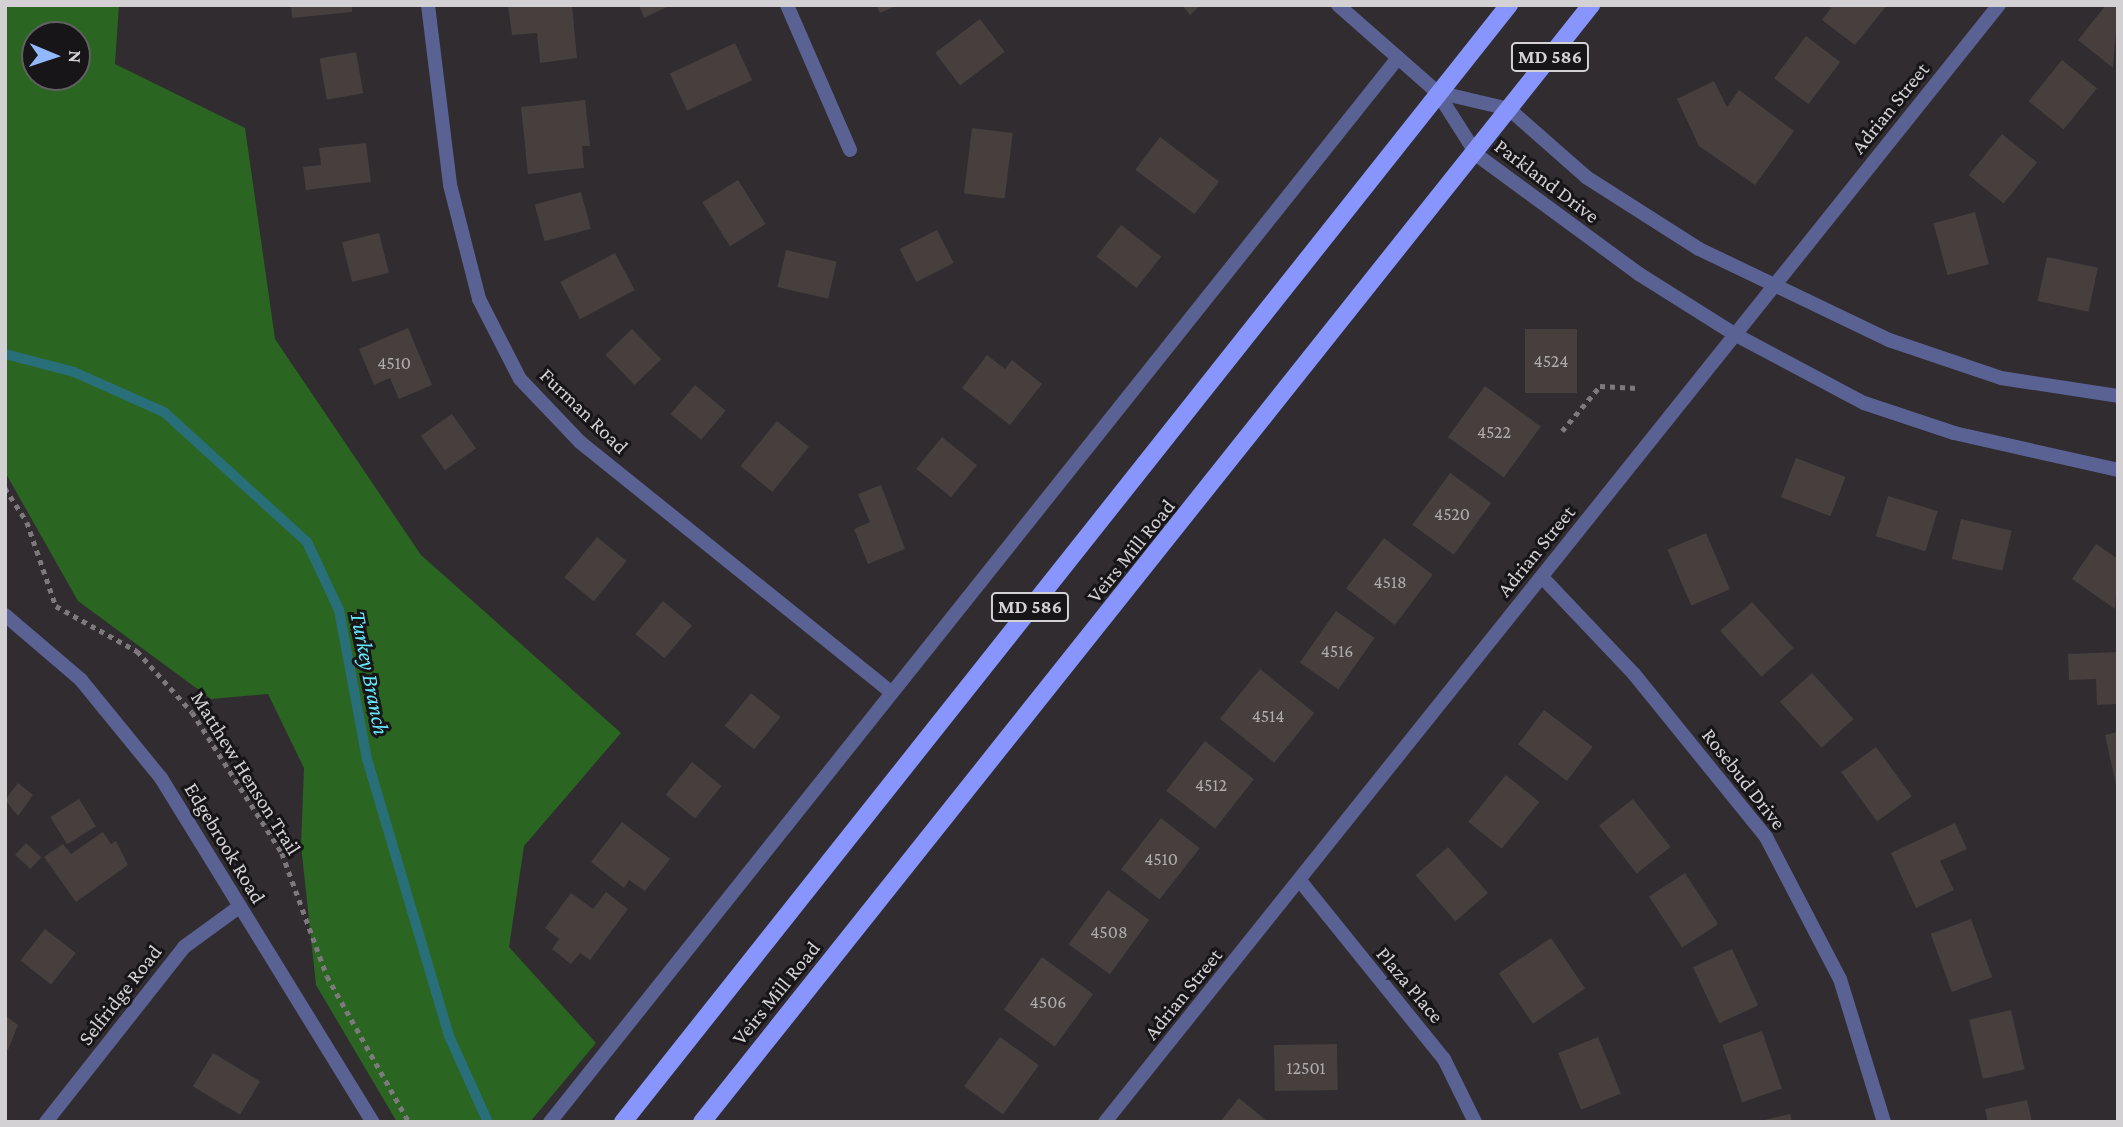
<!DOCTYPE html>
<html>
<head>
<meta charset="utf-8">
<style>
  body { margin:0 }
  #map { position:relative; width:2123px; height:1127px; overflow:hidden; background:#302c30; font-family:"Crimson Pro",serif }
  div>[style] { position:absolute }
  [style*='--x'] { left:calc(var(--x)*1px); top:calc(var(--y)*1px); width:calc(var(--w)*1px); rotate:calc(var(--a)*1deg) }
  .forest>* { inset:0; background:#2a6522 }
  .stream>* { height:10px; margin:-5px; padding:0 5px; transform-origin:5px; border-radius:5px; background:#296f79 }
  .building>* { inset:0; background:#463f3e; transform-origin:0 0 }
  .path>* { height:4.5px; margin-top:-2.25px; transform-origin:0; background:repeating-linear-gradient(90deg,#7d797d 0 5px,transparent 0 10px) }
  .minor>* { height:14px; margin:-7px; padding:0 7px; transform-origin:7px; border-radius:7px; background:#5a6294 }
  .tertiary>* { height:14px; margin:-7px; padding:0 7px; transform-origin:7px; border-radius:7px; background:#5a6294 }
  .primary>* { height:18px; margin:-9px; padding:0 9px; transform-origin:9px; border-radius:9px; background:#8795fc }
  span { translate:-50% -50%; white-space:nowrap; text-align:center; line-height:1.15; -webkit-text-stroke:6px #171517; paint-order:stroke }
  .number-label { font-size:18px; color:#b0acae }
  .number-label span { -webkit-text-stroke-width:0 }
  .shield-label span { padding:2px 5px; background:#171517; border:2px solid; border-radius:5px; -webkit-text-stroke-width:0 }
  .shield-label { font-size:19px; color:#d4d1d4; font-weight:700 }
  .street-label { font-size:21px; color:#d4d1d4 }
  .water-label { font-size:23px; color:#65e9fc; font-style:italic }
  .frame { position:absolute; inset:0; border:7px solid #d4d1d4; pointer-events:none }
  .north { position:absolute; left:21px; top:21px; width:70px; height:70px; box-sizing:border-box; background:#171517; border:2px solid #636063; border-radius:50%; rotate:92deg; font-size:19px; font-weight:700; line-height:28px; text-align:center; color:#d4d1d4 }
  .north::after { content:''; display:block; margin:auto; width:24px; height:32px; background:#91b8fd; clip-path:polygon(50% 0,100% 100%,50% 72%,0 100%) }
</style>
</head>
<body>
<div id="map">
  <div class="forest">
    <div style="clip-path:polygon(evenodd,5px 5px,119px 5px,115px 64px,245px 128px,275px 339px,421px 555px,621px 733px,524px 846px,509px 947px,596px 1043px,530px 1122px,397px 1122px,316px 985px,301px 845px,304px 768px,268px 694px,211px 699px,78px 601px,5px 472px,5px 5px,35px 35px,77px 35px,77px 77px,35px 77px,35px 35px)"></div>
  </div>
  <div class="stream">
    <div style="--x:5;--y:354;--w:71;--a:14.6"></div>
    <div style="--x:74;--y:372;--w:98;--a:24"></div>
    <div style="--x:164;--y:412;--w:193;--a:42.3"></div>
    <div style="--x:307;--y:542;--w:75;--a:64.8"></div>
    <div style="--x:339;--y:610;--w:152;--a:79.4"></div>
    <div style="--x:367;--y:759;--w:289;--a:73.5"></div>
    <div style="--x:449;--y:1036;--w:92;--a:65.7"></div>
  </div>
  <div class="building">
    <div style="clip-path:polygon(291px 5px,352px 5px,352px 12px,292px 18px)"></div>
    <div style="clip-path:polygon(508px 5px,572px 5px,577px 58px,540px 63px,537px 33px,512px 35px)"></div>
    <div style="clip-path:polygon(639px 5px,671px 5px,644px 18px)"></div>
    <div style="clip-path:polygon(876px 5px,898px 5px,880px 13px)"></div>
    <div style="clip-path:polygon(1182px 5px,1201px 5px,1190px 15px)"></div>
    <div style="clip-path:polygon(1833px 5px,1887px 5px,1855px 45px,1822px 20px)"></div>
    <div style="clip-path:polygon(2106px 5px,2118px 5px,2113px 68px,2078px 40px)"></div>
    <div style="left:980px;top:19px;width:41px;height:56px;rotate:53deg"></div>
    <div style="left:1806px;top:36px;width:43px;height:53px;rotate:37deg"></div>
    <div style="left:735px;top:43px;width:41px;height:72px;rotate:65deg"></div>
    <div style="left:356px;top:52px;width:42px;height:37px;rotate:80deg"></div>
    <div style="left:2062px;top:60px;width:45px;height:53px;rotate:39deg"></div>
    <div style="clip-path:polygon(1714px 81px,1727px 107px,1739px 90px,1794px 131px,1755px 185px,1699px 146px,1677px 99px)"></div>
    <div style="clip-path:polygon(585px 100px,590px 146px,582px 146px,584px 168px,528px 174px,521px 107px)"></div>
    <div style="left:972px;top:128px;width:41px;height:66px;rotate:7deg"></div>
    <div style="left:2002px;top:134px;width:45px;height:53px;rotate:39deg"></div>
    <div style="left:1160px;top:137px;width:74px;height:41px;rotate:37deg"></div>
    <div style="clip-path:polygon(366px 143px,371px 182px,306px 190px,303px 167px,321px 165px,319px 148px)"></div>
    <div style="left:738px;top:180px;width:52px;height:42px;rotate:58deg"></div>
    <div style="left:581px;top:192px;width:38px;height:48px;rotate:75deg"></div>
    <div style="left:1975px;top:212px;width:54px;height:43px;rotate:75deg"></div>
    <div style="left:1121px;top:225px;width:51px;height:40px;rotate:38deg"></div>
    <div style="left:937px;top:230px;width:37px;height:42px;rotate:63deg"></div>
    <div style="left:379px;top:233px;width:41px;height:38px;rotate:76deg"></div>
    <div style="left:786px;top:250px;width:52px;height:38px;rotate:13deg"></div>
    <div style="left:615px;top:253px;width:42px;height:62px;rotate:62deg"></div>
    <div style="left:2047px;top:257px;width:52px;height:45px;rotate:12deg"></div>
    <div style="clip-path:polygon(408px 328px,432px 385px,399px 399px,390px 378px,374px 385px,359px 349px)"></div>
    <div style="left:632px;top:329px;width:42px;height:37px;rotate:46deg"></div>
    <div style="left:1525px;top:329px;width:52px;height:64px"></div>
    <div style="clip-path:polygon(987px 355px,1005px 369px,1012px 360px,1042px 384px,1010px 425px,962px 388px)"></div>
    <div style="left:695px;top:385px;width:40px;height:38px;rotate:40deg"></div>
    <div style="left:1485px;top:386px;width:69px;height:63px;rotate:36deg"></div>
    <div style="left:452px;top:414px;width:42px;height:38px;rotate:55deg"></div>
    <div style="left:777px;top:421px;width:41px;height:58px;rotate:39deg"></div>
    <div style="left:942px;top:437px;width:45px;height:41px;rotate:39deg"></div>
    <div style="left:1796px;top:458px;width:53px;height:42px;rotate:21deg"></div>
    <div style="left:1450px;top:473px;width:51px;height:64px;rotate:36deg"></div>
    <div style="clip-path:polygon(881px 485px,905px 549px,868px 564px,854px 529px,870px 522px,858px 494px)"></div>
    <div style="left:1888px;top:496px;width:52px;height:42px;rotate:17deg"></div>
    <div style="left:1961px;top:519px;width:52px;height:41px;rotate:13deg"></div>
    <div style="left:1706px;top:533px;width:61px;height:42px;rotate:67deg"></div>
    <div style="left:597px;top:537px;width:38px;height:52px;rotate:39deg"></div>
    <div style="left:1384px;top:538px;width:61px;height:63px;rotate:37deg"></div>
    <div style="clip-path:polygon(2096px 544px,2118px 559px,2115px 609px,2072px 579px)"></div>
    <div style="left:663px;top:601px;width:38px;height:43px;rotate:40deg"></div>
    <div style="left:1752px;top:602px;width:62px;height:43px;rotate:48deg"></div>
    <div style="left:1336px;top:611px;width:47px;height:63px;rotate:35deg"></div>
    <div style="clip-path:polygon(2118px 652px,2118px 704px,2097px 705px,2096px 679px,2069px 680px,2068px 654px)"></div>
    <div style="left:1260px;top:669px;width:70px;height:64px;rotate:39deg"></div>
    <div style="left:1812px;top:673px;width:62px;height:43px;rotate:48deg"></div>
    <div style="left:751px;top:693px;width:38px;height:42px;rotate:39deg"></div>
    <div style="left:1544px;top:710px;width:61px;height:43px;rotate:37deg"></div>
    <div style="clip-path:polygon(2118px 732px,2118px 789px,2117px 789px,2105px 735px)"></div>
    <div style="left:1205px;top:741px;width:62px;height:63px;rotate:38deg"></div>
    <div style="left:1876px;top:747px;width:61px;height:43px;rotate:54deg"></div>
    <div style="left:692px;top:762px;width:38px;height:42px;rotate:39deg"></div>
    <div style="left:1506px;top:775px;width:43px;height:60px;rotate:39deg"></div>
    <div style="clip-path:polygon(18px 783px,33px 795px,18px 816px,5px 800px)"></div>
    <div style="left:79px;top:799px;width:32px;height:34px;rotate:58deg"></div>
    <div style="left:1633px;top:799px;width:61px;height:43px;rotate:52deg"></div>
    <div style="left:1161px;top:818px;width:49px;height:65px;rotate:38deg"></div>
    <div style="clip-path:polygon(622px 822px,670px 859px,645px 891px,629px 880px,624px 888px,591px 862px)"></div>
    <div style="clip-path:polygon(1955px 823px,1967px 849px,1940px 861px,1954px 890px,1916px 908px,1891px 853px)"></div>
    <div style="clip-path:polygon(103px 832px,111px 844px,116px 841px,128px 865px,76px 902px,44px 857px,63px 844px,71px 854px)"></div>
    <div style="left:26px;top:843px;width:21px;height:16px;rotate:43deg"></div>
    <div style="left:1448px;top:847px;width:61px;height:43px;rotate:49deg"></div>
    <div style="left:1685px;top:873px;width:61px;height:43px;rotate:57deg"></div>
    <div style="left:1108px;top:890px;width:51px;height:67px;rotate:36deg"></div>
    <div style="clip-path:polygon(606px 892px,628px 909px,590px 960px,580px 953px,571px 964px,552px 949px,559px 939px,545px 928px,571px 893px,593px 909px)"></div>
    <div style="left:1971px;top:919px;width:62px;height:43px;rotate:70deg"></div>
    <div style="left:45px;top:929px;width:39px;height:40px;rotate:38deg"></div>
    <div style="left:1551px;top:938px;width:61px;height:63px;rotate:56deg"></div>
    <div style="left:1732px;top:949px;width:62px;height:43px;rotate:65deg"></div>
    <div style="left:1042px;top:957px;width:63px;height:65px;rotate:36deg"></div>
    <div style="left:2011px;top:1010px;width:61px;height:43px;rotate:77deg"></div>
    <div style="clip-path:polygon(5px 1015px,18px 1025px,8px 1050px,5px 1048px)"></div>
    <div style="left:1762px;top:1031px;width:61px;height:42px;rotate:71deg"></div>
    <div style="left:1000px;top:1037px;width:48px;height:61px;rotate:36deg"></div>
    <div style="left:1598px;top:1037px;width:61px;height:43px;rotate:68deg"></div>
    <div style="left:1337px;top:1044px;width:46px;height:63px;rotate:89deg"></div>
    <div style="left:213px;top:1053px;width:55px;height:39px;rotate:31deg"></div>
    <div style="clip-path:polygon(1239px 1098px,1268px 1122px,1220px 1122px)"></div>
    <div style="clip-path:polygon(2027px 1100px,2032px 1122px,1988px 1122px,1985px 1109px)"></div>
    <div style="clip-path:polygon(1790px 1114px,1792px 1122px,1760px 1122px,1760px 1121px)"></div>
  </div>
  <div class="path">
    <div style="--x:1562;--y:431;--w:59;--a:-49.8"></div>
    <div style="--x:1600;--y:386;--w:38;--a:3"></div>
    <div style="--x:5;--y:488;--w:40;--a:57.1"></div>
    <div style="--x:27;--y:522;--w:89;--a:71"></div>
    <div style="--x:56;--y:606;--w:93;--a:29.1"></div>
    <div style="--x:137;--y:651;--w:82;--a:48"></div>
    <div style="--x:192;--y:712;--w:167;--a:57.4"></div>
    <div style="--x:282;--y:853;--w:131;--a:69.9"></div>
    <div style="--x:327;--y:976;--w:167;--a:60.7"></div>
  </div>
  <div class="minor">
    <div style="--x:428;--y:5;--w:181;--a:83"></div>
    <div style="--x:450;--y:185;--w:118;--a:75.7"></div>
    <div style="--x:479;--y:299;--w:90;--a:62.9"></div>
    <div style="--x:520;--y:379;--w:87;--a:46.4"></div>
    <div style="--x:580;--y:442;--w:396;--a:38.8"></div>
    <div style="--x:787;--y:5;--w:158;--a:66.5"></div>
    <div style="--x:1338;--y:5;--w:132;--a:41.3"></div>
    <div style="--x:1542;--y:577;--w:134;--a:46.5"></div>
    <div style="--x:1634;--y:674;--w:210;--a:51"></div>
    <div style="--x:1766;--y:837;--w:160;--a:62.5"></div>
    <div style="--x:1840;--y:979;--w:150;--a:72.9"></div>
    <div style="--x:5;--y:615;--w:100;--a:40.5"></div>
    <div style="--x:81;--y:680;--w:127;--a:50.8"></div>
    <div style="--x:161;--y:778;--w:404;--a:58.4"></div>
    <div style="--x:1301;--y:882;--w:228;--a:51.1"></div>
    <div style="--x:1444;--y:1059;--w:70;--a:63.8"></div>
    <div style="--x:46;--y:1122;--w:223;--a:-51.7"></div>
    <div style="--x:184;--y:947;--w:68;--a:-36"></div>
    <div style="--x:550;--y:1122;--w:1361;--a:-51.45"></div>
    <div style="--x:1105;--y:1122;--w:1431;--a:-51.33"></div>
  </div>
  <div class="tertiary">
    <div style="--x:1437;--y:92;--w:75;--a:57.6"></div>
    <div style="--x:1477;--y:155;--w:201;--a:36.3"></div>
    <div style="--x:1639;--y:274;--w:115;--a:32.2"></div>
    <div style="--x:1736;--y:335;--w:145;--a:28"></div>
    <div style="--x:1864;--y:403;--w:95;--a:18.4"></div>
    <div style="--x:1954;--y:433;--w:168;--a:12.7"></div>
    <div style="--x:1437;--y:92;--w:74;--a:13.3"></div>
    <div style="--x:1509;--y:109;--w:103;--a:41.4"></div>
    <div style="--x:1586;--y:177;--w:134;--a:32.5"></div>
    <div style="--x:1699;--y:249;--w:211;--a:25.6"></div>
    <div style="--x:1889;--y:340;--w:118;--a:18.7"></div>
    <div style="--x:2001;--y:378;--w:118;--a:8.7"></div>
  </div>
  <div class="primary">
    <div style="--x:623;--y:1122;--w:1426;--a:-51.58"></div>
    <div style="--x:702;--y:1122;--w:1428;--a:-51.48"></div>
  </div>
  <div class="number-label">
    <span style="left:1551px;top:361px">4524</span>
    <span style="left:394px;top:363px">4510</span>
    <span style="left:1494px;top:432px">4522</span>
    <span style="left:1452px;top:514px">4520</span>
    <span style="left:1390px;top:582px">4518</span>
    <span style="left:1337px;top:651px">4516</span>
    <span style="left:1268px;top:716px">4514</span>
    <span style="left:1211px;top:785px">4512</span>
    <span style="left:1161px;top:859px">4510</span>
    <span style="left:1109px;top:932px">4508</span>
    <span style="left:1048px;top:1002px">4506</span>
    <span style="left:1306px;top:1068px">12501</span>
  </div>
  <div class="shield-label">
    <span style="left:1550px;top:57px">MD 586</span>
    <span style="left:1030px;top:607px">MD 586</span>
  </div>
  <div class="street-label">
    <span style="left:1890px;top:108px;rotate:-51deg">Adrian Street</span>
    <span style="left:1547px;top:181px;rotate:37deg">Parkland Drive</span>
    <span style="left:584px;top:411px;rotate:44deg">Furman Road</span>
    <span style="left:1131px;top:551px;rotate:-51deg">Veirs Mill Road</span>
    <span style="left:1536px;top:551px;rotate:-51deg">Adrian Street</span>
    <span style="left:246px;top:773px;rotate:58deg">Matthew Henson Trail</span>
    <span style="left:1744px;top:779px;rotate:52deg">Rosebud Drive</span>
    <span style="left:225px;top:843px;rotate:59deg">Edgebrook Road</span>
    <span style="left:1410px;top:985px;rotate:50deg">Plaza Place</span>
    <span style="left:776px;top:993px;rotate:-51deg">Veirs Mill Road</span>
    <span style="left:1183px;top:994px;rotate:-51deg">Adrian Street</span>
    <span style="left:120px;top:995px;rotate:-52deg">Selfridge Road</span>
  </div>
  <div class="water-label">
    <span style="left:370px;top:673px;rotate:79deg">Turkey Branch</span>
  </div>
  <div class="frame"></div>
  <div class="north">N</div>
</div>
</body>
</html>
